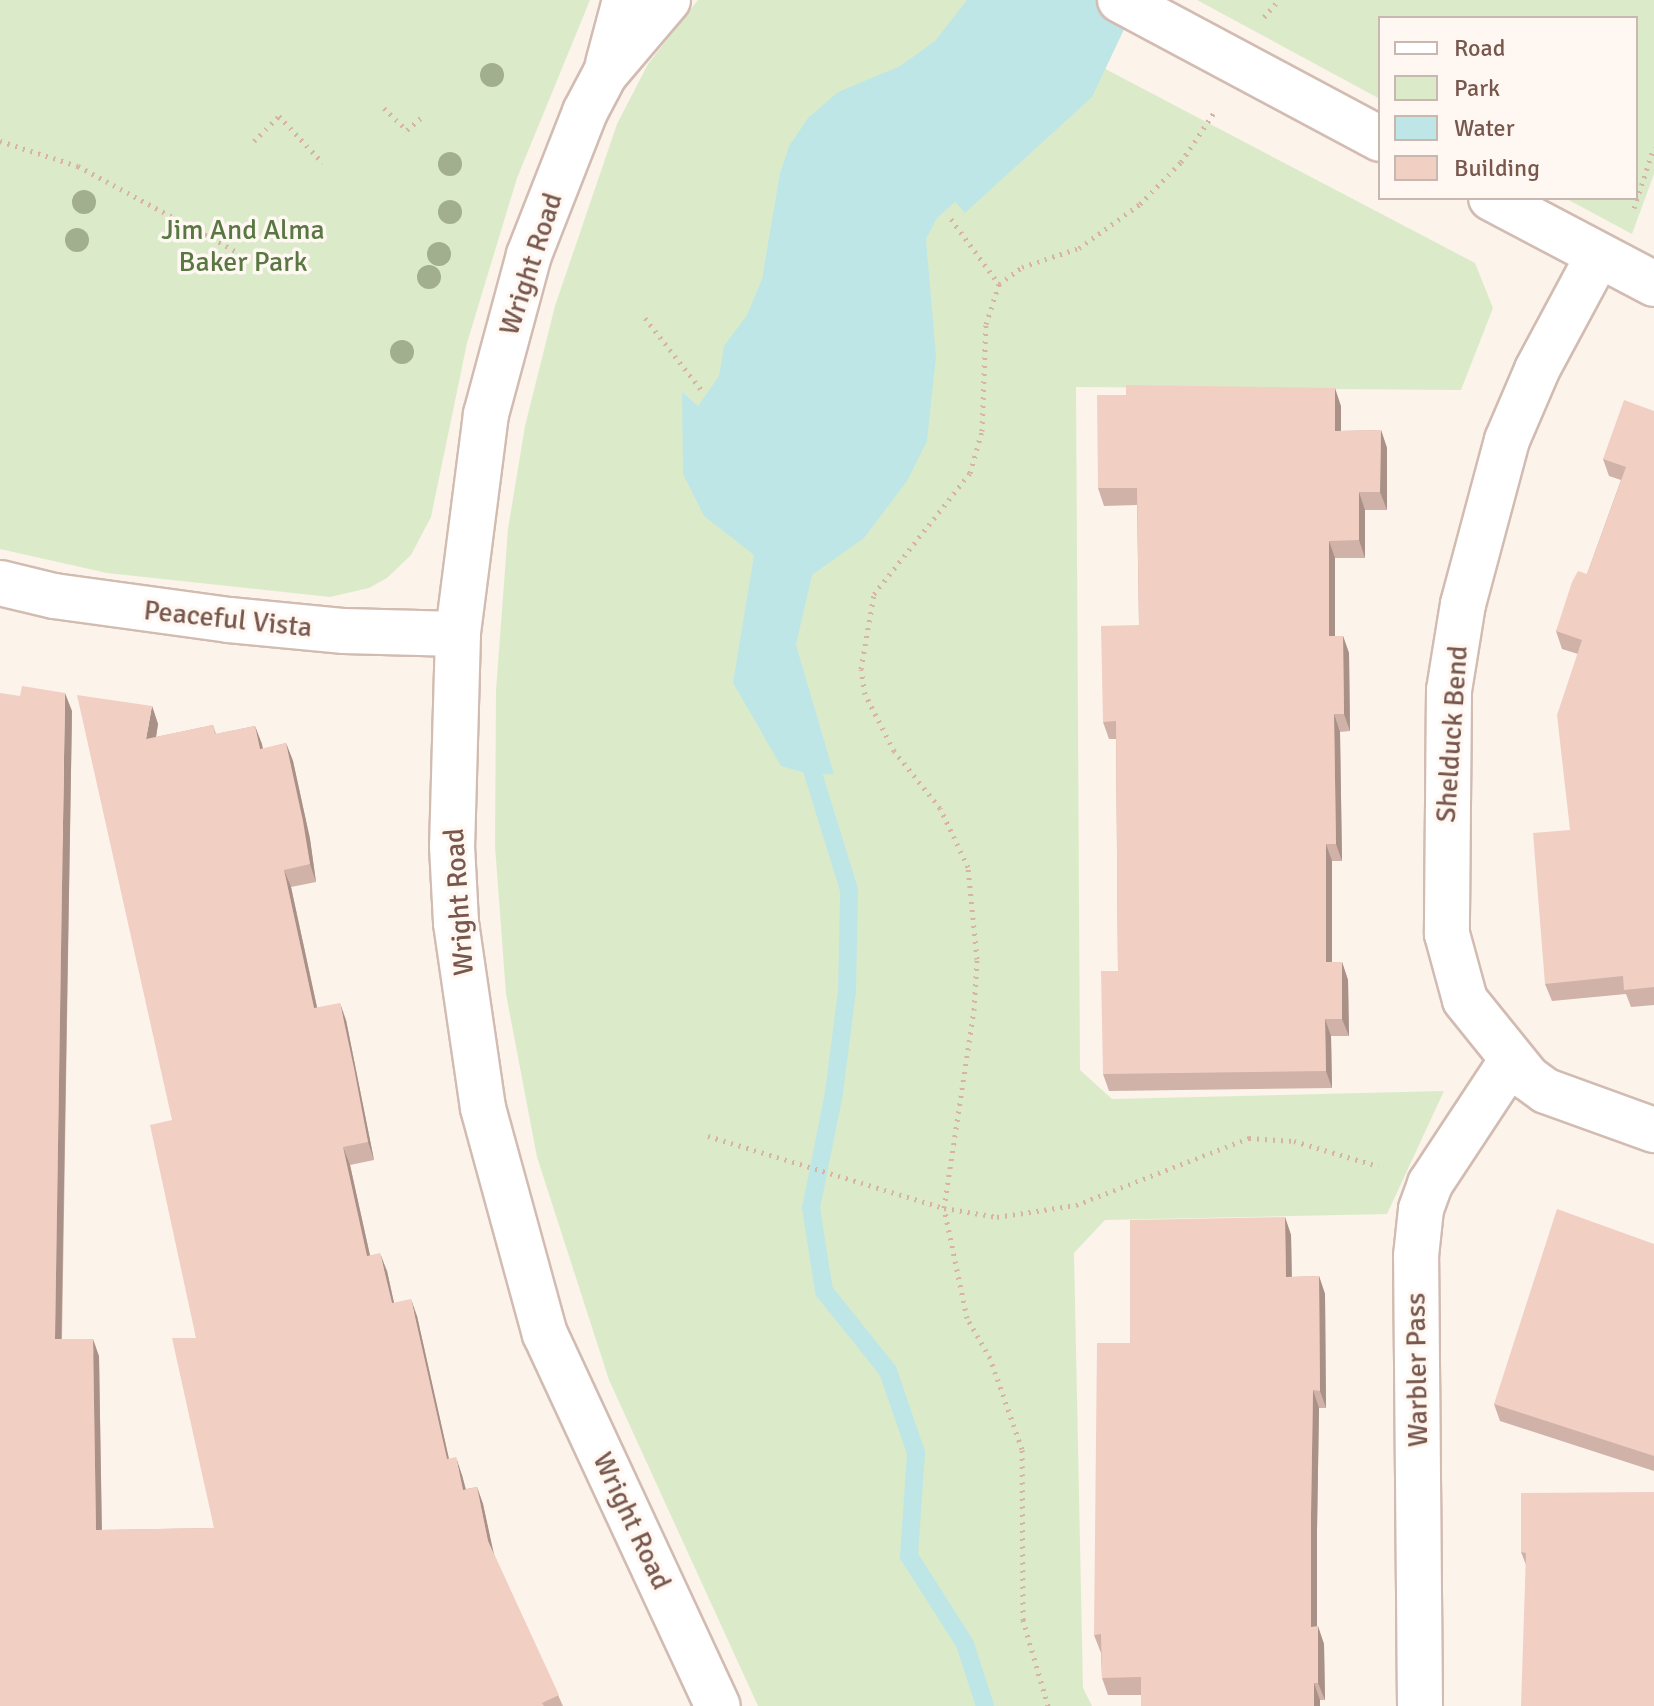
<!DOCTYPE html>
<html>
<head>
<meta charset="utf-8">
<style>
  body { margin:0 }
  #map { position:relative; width:1654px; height:1706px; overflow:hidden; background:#fcf3eb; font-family:Signika,sans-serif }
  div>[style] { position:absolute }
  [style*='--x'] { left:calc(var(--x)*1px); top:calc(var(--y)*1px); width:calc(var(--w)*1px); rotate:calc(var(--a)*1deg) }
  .green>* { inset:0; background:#dbebc9 }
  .water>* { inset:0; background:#bfe6e7 }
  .stream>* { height:18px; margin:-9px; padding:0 9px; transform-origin:9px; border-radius:9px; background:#bfe6e7 }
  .path>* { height:5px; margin-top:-2.5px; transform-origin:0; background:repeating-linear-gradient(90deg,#d7b2a5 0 2px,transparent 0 8px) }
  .roads { filter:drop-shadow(2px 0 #d2bcb2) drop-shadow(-2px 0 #d2bcb2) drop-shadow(0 2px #d2bcb2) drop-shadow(0 -2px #d2bcb2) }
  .minor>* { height:44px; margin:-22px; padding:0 22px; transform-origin:22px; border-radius:22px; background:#fff }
  .trees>* { width:24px; height:24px; margin:-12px; border-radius:50%; background:#a2af8e }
  .wall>* { inset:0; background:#d0b2a8 }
  .shaded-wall>* { inset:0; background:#a99188 }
  .building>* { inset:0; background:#f2cfc3 }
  span { translate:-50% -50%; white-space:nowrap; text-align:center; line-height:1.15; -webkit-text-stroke:7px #fff8f2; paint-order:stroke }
  .park-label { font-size:28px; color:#597742 }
  .street-label { font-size:28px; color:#78574d }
  .legend { position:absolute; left:1378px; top:16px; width:260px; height:184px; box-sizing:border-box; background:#fff8f2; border:2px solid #c9b8b0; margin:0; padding:10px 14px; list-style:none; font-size:24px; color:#78574d }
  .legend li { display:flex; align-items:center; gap:16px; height:40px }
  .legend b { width:40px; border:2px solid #c9b8b0 }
</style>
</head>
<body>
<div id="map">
  <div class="green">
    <div style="clip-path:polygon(0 0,590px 0,517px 178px,467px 343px,431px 517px,411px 555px,387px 578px,369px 588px,330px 597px,107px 573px,0 549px)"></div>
    <div style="clip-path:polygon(698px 0,974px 0,1475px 263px,1493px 308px,1461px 390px,1076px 387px,1080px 1070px,1112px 1099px,1444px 1091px,1387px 1214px,1105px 1220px,1074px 1253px,1083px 1688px,1092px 1706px,758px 1706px,609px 1380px,537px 1157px,506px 994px,495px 846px,496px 691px,508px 529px,525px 426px,555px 306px,617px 124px,648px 64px)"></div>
    <div style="clip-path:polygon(1197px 0,1654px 0,1654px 174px,1632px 234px,1565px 198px,1636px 198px,1636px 18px,1380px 18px,1380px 99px)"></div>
  </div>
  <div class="water">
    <div style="clip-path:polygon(967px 0,1138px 0,1092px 97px,965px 213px,955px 202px,937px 218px,926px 239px,936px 356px,927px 441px,907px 481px,864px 538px,812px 575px,796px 645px,834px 774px,812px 775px,781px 766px,733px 683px,754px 555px,704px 516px,683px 474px,682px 392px,698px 406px,719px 376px,724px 346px,747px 315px,762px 279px,780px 173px,789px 146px,808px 118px,838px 92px,900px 66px,935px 41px)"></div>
  </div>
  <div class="stream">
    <div style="--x:807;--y:754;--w:142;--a:72.8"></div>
    <div style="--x:849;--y:890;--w:101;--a:91.1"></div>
    <div style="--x:847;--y:991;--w:103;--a:97.3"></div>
    <div style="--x:834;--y:1093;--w:117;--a:101.3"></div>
    <div style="--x:811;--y:1208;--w:84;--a:81.1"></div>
    <div style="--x:824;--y:1291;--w:102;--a:51.3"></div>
    <div style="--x:888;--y:1371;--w:87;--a:71.1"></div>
    <div style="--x:916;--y:1453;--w:103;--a:93.9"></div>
    <div style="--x:909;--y:1556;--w:104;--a:57.5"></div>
    <div style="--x:965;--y:1644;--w:65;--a:72.1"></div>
  </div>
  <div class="path">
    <div style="--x:1264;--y:17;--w:23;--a:-49"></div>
    <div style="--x:384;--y:108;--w:32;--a:44"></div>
    <div style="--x:407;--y:130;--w:23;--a:-41"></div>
    <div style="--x:0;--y:141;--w:82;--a:17.8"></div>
    <div style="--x:78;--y:166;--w:179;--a:28.4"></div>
    <div style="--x:254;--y:141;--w:35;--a:-45"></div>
    <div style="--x:279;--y:116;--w:64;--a:46.9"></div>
    <div style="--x:1634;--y:208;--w:64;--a:-71.8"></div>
    <div style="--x:951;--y:219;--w:81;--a:53.6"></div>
    <div style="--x:645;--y:318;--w:94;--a:51.9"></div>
    <div style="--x:708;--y:1136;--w:247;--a:17"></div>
    <div style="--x:944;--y:1208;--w:54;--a:9.6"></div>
    <div style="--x:997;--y:1217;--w:80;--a:-8.6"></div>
    <div style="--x:1076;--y:1205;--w:186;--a:-21.2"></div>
    <div style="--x:1249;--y:1138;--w:45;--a:3.8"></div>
    <div style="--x:1294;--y:1141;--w:88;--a:16.6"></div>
    <div style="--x:1048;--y:1706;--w:90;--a:-106.2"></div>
    <div style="--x:1023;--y:1620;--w:171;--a:-90.3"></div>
    <div style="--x:1022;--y:1449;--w:96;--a:-109.4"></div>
    <div style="--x:990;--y:1358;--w:46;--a:-119.9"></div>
    <div style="--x:967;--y:1318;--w:112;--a:-101.8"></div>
    <div style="--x:944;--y:1208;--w:200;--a:-81.4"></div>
    <div style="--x:974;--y:1010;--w:51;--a:-86.6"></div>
    <div style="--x:977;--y:959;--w:92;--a:-95.6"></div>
    <div style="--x:968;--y:867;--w:65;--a:-115.4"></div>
    <div style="--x:940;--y:808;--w:73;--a:-128.9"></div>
    <div style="--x:894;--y:751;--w:64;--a:-117"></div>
    <div style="--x:865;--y:694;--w:25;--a:-99"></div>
    <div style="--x:861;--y:669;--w:76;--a:-80.2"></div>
    <div style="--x:874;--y:594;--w:154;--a:-51.6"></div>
    <div style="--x:970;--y:473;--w:44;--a:-74.1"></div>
    <div style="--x:982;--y:431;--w:107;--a:-87.9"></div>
    <div style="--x:986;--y:324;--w:42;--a:-72"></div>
    <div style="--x:999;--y:284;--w:29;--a:-36"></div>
    <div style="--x:1022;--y:267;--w:60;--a:-18.4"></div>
    <div style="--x:1079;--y:248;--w:75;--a:-35.8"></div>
    <div style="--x:1140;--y:204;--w:59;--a:-45.7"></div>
    <div style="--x:1181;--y:162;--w:61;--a:-56.3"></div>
  </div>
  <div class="roads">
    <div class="minor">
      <div style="--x:668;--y:0;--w:97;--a:130.4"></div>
      <div style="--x:605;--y:74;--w:43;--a:117.8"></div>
      <div style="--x:585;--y:112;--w:154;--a:111.4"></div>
      <div style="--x:529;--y:255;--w:165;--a:105.1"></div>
      <div style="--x:486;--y:414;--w:222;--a:97.3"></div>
      <div style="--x:458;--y:634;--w:212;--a:91.6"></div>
      <div style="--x:452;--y:846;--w:77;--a:87"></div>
      <div style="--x:456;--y:923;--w:187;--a:81.7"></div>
      <div style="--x:483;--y:1108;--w:234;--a:74.7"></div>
      <div style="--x:545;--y:1334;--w:410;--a:65.1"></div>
      <div style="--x:1120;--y:0;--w:295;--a:28.1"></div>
      <div style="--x:608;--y:64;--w:66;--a:-75.1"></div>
      <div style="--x:1491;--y:198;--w:184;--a:27.8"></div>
      <div style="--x:1598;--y:256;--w:129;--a:118.2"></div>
      <div style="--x:1537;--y:370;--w:76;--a:113.2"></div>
      <div style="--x:1507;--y:440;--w:170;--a:105"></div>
      <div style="--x:1463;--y:604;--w:87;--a:99.2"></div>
      <div style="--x:1449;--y:690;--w:244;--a:90.5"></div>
      <div style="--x:1447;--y:934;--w:68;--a:74.7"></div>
      <div style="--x:1465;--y:1000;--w:100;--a:51.1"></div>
      <div style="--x:1528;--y:1078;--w:22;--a:36"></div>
      <div style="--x:1546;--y:1091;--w:115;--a:19.9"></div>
      <div style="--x:0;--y:583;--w:56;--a:13.5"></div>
      <div style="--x:54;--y:596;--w:177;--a:7.8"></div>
      <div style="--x:229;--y:620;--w:116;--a:5.5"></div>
      <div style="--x:344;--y:631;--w:114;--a:1.5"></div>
      <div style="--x:1420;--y:1706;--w:450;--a:-90.5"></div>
      <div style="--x:1416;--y:1256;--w:47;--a:-83.9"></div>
      <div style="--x:1421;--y:1209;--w:27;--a:-70"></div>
      <div style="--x:1430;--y:1184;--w:147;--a:-56.6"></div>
    </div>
  </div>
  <div class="trees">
    <div style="left:492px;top:75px"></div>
    <div style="left:450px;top:164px"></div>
    <div style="left:84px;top:202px"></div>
    <div style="left:450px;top:212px"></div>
    <div style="left:77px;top:240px"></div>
    <div style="left:439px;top:254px"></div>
    <div style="left:429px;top:277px"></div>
    <div style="left:402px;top:352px"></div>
  </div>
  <div class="wall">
    <div style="clip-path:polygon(1341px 406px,1341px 431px,1381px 430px,1387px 448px,1387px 510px,1365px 510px,1365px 558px,1335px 558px,1335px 636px,1343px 636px,1349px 653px,1350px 731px,1340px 732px,1342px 861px,1332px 861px,1332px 962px,1342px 962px,1348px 980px,1349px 1036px,1331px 1036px,1332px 1088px,1109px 1091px,1103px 1074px,1118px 971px,1116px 739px,1109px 739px,1103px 722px,1139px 625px,1137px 505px,1104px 506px,1098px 488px)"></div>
    <div style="clip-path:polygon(1654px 411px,1654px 1005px,1631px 1007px,1626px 994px,1552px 1001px,1545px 984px,1570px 830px,1578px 654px,1562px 649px,1556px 631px,1587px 574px,1621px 480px,1609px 476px,1603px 459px)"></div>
    <div style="clip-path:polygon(152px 706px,158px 724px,156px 737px,213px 725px,216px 734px,255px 726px,263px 749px,286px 743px,293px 761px,310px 839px,316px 882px,291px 887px,317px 1007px,346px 1020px,374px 1160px,350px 1165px,370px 1255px,387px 1271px,394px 1303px,417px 1316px,449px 1459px,462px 1475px,466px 1489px,477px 1487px,483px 1504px,493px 1552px,563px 1706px,0 1706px,72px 711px,62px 1339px,99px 1356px,102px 1530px,214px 1528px,196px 1338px)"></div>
    <div style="clip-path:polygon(1285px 1217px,1291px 1235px,1292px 1277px,1319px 1276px,1325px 1294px,1326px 1408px,1319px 1408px,1317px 1531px,1317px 1626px,1324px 1644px,1325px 1700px,1320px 1700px,1320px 1706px,1141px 1706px,1141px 1695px,1108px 1695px,1102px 1678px,1101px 1653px,1094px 1635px)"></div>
    <div style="clip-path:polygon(1654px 1244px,1654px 1471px,1500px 1421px,1494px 1404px)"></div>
    <div style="clip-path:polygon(1654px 1492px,1526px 1565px,1521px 1552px)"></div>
  </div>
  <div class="shaded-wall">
    <div style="clip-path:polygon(1335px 388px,1341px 406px,1341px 448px,1335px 431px)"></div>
    <div style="clip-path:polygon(1381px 430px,1387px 448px,1387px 510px,1380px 492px)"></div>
    <div style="clip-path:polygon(1359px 492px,1365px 510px,1365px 558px,1359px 540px)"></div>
    <div style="clip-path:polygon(1329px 541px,1335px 558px,1335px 653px,1329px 636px)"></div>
    <div style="clip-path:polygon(1343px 636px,1349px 653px,1350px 731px,1344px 714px)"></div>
    <div style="clip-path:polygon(65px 693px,72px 711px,61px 1357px,55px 1339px)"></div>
    <div style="clip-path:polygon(152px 706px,158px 724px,153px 757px,146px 739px)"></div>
    <div style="clip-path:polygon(1334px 714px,1340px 732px,1342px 861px,1336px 844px)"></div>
    <div style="clip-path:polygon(255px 726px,262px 744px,266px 767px,260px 749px)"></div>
    <div style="clip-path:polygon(286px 743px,293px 761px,310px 839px,316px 882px,310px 864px)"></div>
    <div style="clip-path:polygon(1326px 844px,1332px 861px,1332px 980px,1326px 962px)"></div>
    <div style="clip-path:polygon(284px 870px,291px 887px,321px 1026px,314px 1008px)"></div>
    <div style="clip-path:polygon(1342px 962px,1348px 980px,1349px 1036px,1342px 1019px)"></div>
    <div style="clip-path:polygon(340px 1003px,346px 1020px,374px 1160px,368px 1142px)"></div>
    <div style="clip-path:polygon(1325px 1019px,1331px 1036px,1332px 1088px,1326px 1071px)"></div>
    <div style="clip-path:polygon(343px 1147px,350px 1165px,374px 1274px,367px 1256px)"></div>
    <div style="clip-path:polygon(1285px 1217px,1291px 1235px,1292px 1294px,1286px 1277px)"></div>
    <div style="clip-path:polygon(380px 1253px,387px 1271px,398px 1321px,392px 1303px)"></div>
    <div style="clip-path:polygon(1319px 1276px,1325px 1294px,1326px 1408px,1320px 1391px)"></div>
    <div style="clip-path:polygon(411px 1299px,417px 1316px,453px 1477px,447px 1459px)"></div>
    <div style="clip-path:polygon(93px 1339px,99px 1356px,102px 1548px,96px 1530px)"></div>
    <div style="clip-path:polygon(1313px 1390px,1319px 1408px,1317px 1531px,1317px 1644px,1311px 1627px,1311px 1514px)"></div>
    <div style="clip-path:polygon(456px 1457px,462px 1475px,470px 1507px,463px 1490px)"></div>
    <div style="clip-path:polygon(477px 1487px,483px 1504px,495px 1559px,488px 1541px)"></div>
    <div style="clip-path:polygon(1318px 1626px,1324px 1644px,1325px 1700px,1318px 1683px)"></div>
    <div style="clip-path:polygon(1314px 1683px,1320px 1700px,1320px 1706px,1314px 1706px)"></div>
  </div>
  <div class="building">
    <div style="clip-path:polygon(1126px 385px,1335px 388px,1335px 431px,1381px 430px,1380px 492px,1359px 492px,1359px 540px,1329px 541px,1329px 636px,1343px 636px,1344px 714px,1334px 714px,1336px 844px,1326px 844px,1326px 962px,1342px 962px,1342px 1019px,1325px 1019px,1326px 1071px,1103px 1074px,1101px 971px,1118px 971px,1116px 721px,1103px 722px,1101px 626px,1139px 625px,1137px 488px,1098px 488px,1097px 395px,1126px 395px)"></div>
    <div style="clip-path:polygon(1624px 400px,1654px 411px,1654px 987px,1624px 990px,1623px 976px,1545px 984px,1533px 833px,1570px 830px,1557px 715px,1582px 640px,1556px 631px,1572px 582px,1578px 571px,1587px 574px,1626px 467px,1603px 459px)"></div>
    <div style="clip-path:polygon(22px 686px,65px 693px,55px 1339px,93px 1339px,96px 1530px,214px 1528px,172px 1338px,196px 1338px,150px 1125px,172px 1120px,77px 695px,152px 706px,146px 739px,213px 725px,215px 734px,255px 726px,260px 749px,286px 743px,303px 821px,310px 864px,284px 870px,314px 1008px,340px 1003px,354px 1068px,368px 1142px,343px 1147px,367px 1256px,380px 1253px,392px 1303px,411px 1299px,447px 1459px,456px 1457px,463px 1490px,477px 1487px,488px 1541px,559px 1695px,542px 1703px,544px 1706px,0 1706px,0 693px,20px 696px)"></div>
    <div style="clip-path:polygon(1557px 1209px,1654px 1244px,1654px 1456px,1494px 1404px)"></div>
    <div style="clip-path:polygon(1285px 1217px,1286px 1277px,1319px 1276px,1320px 1391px,1313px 1390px,1311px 1514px,1311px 1627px,1318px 1626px,1318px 1683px,1314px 1683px,1314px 1706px,1141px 1706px,1141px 1677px,1102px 1678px,1101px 1634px,1094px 1635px,1097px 1343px,1130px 1343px,1130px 1220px)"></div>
    <div style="clip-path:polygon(1654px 1492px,1654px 1706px,1521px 1706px,1526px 1553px,1521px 1552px,1521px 1493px)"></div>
  </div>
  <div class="park-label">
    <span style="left:243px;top:246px">Jim And Alma<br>Baker Park</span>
  </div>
  <div class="street-label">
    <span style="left:531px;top:264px;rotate:-72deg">Wright Road</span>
    <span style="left:228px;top:619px;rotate:6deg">Peaceful Vista</span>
    <span style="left:1452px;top:734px;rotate:-86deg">Shelduck Bend</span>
    <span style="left:459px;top:902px;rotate:-94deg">Wright Road</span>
    <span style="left:1417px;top:1370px;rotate:-91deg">Warbler Pass</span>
    <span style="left:632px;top:1521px;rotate:65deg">Wright Road</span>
  </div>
  <ul class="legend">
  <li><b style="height:10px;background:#fff"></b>Road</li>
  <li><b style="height:22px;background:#dbebc9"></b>Park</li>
  <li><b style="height:22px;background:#bfe6e7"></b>Water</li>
  <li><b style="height:22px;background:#f2cfc3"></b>Building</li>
  </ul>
</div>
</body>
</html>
